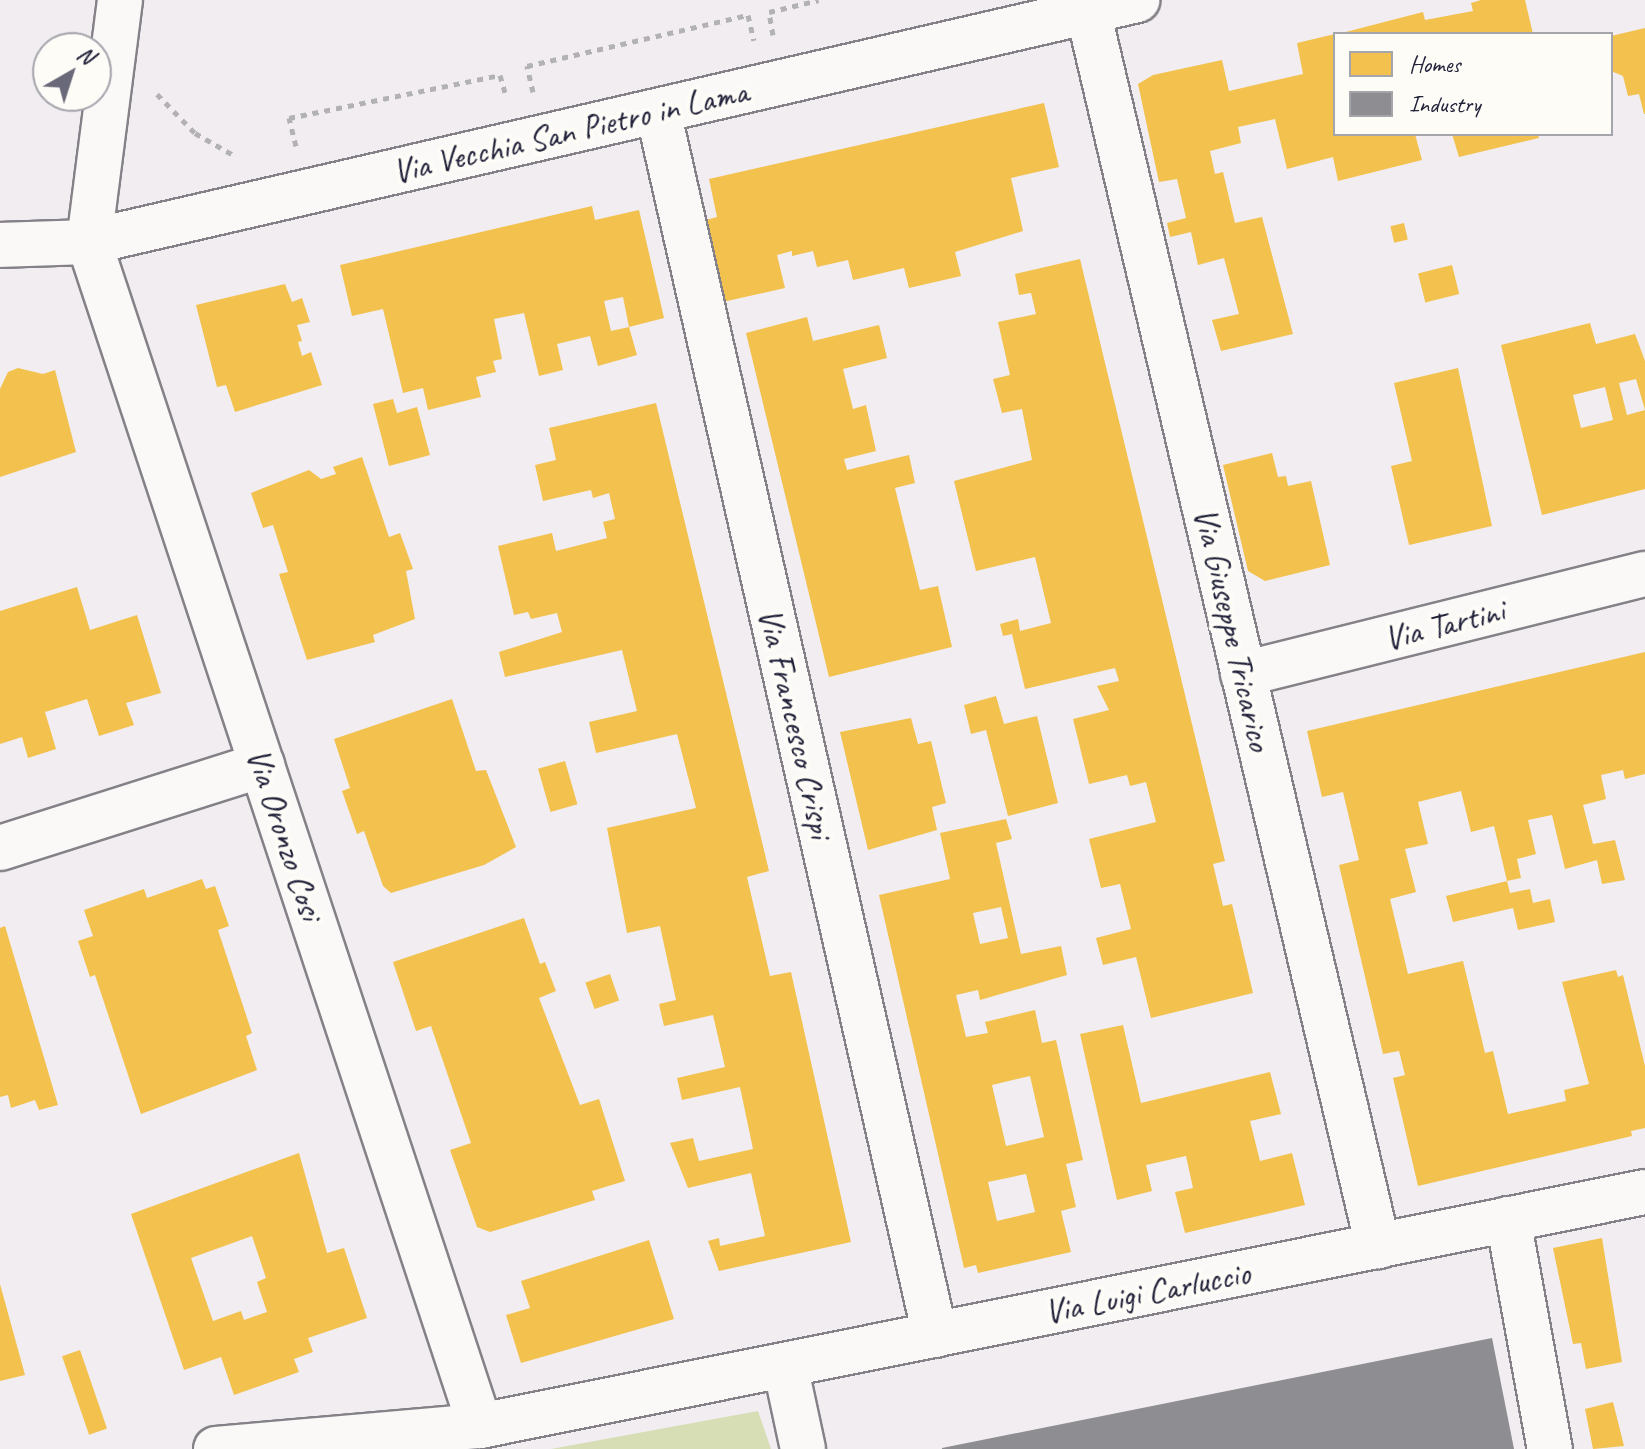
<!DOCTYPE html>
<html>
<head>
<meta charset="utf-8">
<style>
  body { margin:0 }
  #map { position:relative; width:1645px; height:1449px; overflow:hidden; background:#f1edf0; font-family:Caveat,sans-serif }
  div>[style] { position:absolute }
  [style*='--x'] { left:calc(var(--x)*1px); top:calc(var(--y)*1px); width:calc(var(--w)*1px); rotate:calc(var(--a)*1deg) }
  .green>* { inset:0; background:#d7deb6 }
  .homes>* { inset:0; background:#f2c14e; transform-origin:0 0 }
  .industry>* { inset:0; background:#8d8d92 }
  .path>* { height:5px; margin-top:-2.5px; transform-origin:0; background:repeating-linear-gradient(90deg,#b2b2b4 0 6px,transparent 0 12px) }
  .roads { filter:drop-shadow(2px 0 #848288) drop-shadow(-2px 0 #848288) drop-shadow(0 2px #848288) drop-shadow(0 -2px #848288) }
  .minor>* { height:44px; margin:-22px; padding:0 22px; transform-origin:22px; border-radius:22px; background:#faf9f8 }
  span { translate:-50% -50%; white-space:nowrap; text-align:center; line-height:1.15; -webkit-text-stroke:8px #fdfcf7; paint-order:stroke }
  .street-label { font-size:34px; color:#22223b }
  .legend { position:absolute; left:1333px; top:32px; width:280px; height:104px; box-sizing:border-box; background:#fdfcf7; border:2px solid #a5a5ac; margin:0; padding:10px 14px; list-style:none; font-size:24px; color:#22223b }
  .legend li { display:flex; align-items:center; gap:16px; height:40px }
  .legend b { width:40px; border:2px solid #a5a5ac }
  .north { position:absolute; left:32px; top:32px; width:80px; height:80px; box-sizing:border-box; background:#fdfcf7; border:2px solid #a5a5ac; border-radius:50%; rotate:39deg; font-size:22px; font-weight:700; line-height:32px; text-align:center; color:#22223b }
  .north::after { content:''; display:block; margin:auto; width:28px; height:36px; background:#6a697a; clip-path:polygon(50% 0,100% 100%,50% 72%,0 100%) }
</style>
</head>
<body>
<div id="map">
  <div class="green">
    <div style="clip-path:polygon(758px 1411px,771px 1449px,551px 1449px)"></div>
  </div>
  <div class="homes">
    <div style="clip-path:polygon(1481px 0,1525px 0,1533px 34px,1338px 34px,1423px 12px,1425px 20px,1473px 11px,1471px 3px)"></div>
    <div style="clip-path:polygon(1645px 28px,1645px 114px,1644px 114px,1639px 94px,1628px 96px,1623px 76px,1611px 71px,1611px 36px)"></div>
    <div style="clip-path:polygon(1335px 34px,1335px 134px,1415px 134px,1422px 160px,1338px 181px,1333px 157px,1287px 169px,1275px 119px,1238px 127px,1241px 143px,1210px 151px,1215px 174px,1223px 172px,1235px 223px,1262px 217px,1293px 334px,1221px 351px,1212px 320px,1239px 314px,1224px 258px,1198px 265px,1191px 232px,1170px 237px,1167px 223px,1186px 218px,1177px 179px,1159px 182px,1138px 84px,1153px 75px,1222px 60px,1229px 91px,1303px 74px,1297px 43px)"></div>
    <div style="clip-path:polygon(1044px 103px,1059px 167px,1011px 178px,1023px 231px,955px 252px,961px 276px,909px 288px,904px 268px,853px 280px,848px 260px,817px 267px,813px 251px,792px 256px,792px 251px,777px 255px,785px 288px,718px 303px,699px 222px,717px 217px,709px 179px)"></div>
    <div style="clip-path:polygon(1452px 134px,1538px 134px,1539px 138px,1459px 157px)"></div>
    <div style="clip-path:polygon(evenodd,592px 206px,595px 220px,639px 210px,664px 318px,629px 327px,637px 355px,598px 366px,590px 336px,557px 344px,563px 370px,539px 376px,524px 313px,494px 319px,502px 359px,493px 361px,496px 372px,476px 377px,481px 397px,428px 410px,423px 388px,403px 393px,383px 309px,352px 316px,340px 265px,592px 206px,623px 297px,629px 327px,611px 331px,604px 301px,623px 297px)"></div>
    <div style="left:1404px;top:223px;width:17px;height:14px;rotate:77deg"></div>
    <div style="clip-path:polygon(1080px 259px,1225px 861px,1213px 864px,1223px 906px,1232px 904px,1253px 993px,1151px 1018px,1136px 957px,1103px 965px,1096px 938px,1131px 929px,1120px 884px,1101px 888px,1089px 839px,1156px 822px,1146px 782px,1130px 786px,1127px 775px,1089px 784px,1073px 719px,1109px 710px,1097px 686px,1119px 681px,1115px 668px,1025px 689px,1012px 634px,1003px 636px,1000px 624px,1018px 619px,1020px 631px,1051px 623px,1035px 557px,976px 571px,954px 481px,1032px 460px,1022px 409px,1002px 413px,993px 379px,1010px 375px,998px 322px,1036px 314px,1031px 293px,1019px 295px,1015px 274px)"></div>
    <div style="left:1452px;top:265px;width:30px;height:35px;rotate:76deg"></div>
    <div style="clip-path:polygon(285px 284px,292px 302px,302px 298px,310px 322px,297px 325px,302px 341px,298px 342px,302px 356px,311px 352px,322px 385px,235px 412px,226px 385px,217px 387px,196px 305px)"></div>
    <div style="clip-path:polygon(807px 317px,813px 341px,879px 325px,887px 358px,843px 369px,853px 409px,866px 405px,876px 451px,844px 459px,847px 470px,909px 455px,915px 483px,895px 488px,920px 590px,938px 586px,952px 647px,829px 677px,746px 333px)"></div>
    <div style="clip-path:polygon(evenodd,1590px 323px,1596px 344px,1635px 334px,1645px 361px,1645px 410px,1636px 379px,1619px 383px,1627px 415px,1645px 410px,1645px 489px,1542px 515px,1501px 345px,1590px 323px,1605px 387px,1613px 420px,1581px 428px,1573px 395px,1605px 387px)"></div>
    <div style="clip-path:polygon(18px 368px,43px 374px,55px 370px,76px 452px,0 477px,0 389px,8px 372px)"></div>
    <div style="clip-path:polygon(1458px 368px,1492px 526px,1409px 545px,1391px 466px,1412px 461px,1394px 383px)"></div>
    <div style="clip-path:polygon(393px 399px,397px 413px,417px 407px,430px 455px,389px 466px,373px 404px)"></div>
    <div style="clip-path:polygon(656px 403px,769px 871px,747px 877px,770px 976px,791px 972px,851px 1242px,719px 1271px,708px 1241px,719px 1238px,720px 1246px,765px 1236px,751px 1173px,688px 1188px,670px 1143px,693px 1138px,699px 1161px,753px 1149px,740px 1087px,682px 1100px,677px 1078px,725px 1067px,713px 1015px,664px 1026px,659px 1004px,676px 1000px,660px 926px,627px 933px,607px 828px,696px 808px,677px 734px,596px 753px,589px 722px,637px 711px,622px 650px,505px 677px,499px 652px,562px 632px,557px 613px,531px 619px,528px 612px,514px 615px,498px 546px,552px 533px,556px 551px,607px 538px,603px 522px,615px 519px,609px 493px,593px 498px,591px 490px,543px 501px,535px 465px,556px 460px,549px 428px)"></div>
    <div style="clip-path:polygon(1272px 453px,1278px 477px,1286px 476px,1288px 486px,1311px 481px,1330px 565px,1265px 581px,1248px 571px,1223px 465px)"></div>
    <div style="clip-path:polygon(362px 457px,389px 537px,400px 533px,413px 569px,406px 571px,415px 619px,373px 635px,375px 642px,307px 660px,279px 574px,288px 572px,273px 525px,263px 528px,251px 493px,309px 470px,321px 479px,336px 474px,333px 467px)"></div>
    <div style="clip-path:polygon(77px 587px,90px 630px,137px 615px,161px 693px,126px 703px,134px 725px,99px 736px,87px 699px,45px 712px,56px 749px,28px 758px,22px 737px,0 744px,0 611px)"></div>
    <div style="clip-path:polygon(1645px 652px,1645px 774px,1625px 779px,1623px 770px,1601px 775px,1606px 799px,1583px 805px,1593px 844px,1615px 840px,1625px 880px,1602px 884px,1597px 860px,1565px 869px,1552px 815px,1528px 820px,1536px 854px,1517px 859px,1521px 878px,1507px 881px,1494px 826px,1471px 832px,1461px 791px,1418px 802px,1428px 844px,1405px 849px,1416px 892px,1390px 899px,1408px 974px,1463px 961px,1485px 1053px,1493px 1051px,1508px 1114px,1566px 1101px,1564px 1090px,1589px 1084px,1562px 982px,1616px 970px,1618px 977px,1623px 975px,1645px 1066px,1645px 1128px,1631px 1131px,1632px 1136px,1418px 1186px,1393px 1078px,1405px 1075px,1399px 1051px,1383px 1054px,1339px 865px,1359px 860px,1343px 792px,1322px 797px,1307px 731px)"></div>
    <div style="clip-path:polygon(996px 696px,1004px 724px,1037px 716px,1058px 803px,1008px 816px,986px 730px,971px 734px,964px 705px)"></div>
    <div style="clip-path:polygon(452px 699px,476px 771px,486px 770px,516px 847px,484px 865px,391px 893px,383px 886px,364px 831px,357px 834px,342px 791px,350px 788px,334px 739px)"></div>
    <div style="clip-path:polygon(911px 718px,918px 744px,931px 741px,946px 803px,932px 807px,937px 830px,868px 850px,840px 732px)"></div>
    <div style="left:565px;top:761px;width:45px;height:28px;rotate:74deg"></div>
    <div style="clip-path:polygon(evenodd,1006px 819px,1012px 839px,996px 843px,1021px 954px,1061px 946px,1067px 975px,980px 1000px,978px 990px,956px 995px,966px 1037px,988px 1033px,985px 1022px,1035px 1010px,1042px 1043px,1056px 1040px,1083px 1160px,1066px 1164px,1076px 1207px,1061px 1211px,1071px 1252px,978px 1273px,976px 1265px,964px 1268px,879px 895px,950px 879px,940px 833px,1006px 819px,1001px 907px,1008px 938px,980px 944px,973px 913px,1001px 907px,1006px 819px,1030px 1076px,1044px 1137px,1006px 1146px,992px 1085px,1030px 1076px,1006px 819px,1026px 1174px,1035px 1212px,997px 1221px,988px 1182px,1026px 1174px)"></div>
    <div style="clip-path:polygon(202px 879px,206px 889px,215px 886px,229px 926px,218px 930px,252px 1033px,246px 1036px,257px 1070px,141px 1114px,95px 975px,90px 977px,78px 941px,93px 936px,84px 910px,144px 889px,147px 898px)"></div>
    <div style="clip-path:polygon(1507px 881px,1510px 893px,1530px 889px,1533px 903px,1550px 899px,1555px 922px,1518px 930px,1513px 908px,1453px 922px,1446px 896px)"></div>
    <div style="clip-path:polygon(524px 918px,540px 964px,545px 962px,556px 991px,539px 998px,580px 1105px,599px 1099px,625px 1181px,592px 1191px,595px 1200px,490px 1232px,477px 1227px,450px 1150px,471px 1143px,431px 1026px,416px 1031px,393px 962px)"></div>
    <div style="clip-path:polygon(5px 926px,58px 1105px,39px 1110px,35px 1100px,11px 1108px,8px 1095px,0 1097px,0 928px)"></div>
    <div style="left:610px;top:974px;width:28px;height:26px;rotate:71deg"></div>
    <div style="clip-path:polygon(1123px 1025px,1141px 1103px,1270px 1072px,1281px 1114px,1250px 1121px,1260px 1161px,1292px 1153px,1305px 1205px,1185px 1233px,1175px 1192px,1193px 1188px,1186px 1156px,1146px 1165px,1152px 1191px,1117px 1200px,1080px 1034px)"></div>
    <div style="clip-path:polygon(evenodd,299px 1153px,327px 1253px,344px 1248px,367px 1318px,308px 1338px,313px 1352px,294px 1359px,299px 1372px,234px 1395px,221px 1357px,184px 1370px,131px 1214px,299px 1153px,252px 1236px,266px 1278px,257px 1282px,267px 1312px,244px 1320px,241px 1311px,213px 1321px,191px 1258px,252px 1236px)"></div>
    <div style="clip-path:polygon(1602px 1238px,1622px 1362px,1586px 1369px,1581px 1343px,1573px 1344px,1553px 1248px)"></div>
    <div style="clip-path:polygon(649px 1240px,674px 1319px,521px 1363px,506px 1315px,530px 1308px,521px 1281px)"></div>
    <div style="clip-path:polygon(0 1284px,25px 1375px,0 1381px)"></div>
    <div style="left:80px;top:1350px;width:83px;height:19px;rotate:71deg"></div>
    <div style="clip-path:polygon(1613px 1402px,1624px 1446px,1593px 1449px,1585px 1409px)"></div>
  </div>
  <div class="industry">
    <div style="clip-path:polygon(1492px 1338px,1514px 1449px,942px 1449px,942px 1448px)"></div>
  </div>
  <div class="path">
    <div style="--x:773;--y:35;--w:23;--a:-100"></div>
    <div style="--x:769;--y:12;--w:51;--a:-13.5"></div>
    <div style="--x:533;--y:92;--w:27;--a:-103"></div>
    <div style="--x:527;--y:66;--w:227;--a:-13"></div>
    <div style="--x:748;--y:15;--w:26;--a:77"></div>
    <div style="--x:157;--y:94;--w:54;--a:45.7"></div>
    <div style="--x:195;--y:133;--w:46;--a:29.9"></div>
    <div style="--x:296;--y:146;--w:29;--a:-104"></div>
    <div style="--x:289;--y:118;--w:215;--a:-11.5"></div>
    <div style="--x:500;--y:75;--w:22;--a:74"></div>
  </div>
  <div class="roads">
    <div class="minor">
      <div style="--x:120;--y:0;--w:244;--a:97.3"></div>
      <div style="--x:89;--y:242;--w:1247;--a:71.72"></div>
      <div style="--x:1088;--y:11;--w:1269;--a:76.79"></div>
      <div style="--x:658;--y:111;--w:1255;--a:77.25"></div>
      <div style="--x:0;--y:245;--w:89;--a:-1.9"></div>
      <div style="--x:89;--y:242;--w:1076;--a:-13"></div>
      <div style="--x:1243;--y:674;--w:414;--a:-14"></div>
      <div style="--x:0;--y:848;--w:275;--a:-17.6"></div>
      <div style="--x:1508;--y:1219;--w:234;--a:79.7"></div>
      <div style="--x:785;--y:1365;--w:86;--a:77.9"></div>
      <div style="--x:216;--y:1449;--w:265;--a:-5"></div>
      <div style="--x:480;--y:1426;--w:1188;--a:-11.36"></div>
    </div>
  </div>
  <div class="street-label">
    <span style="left:570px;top:131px;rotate:-13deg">Via Vecchia San Pietro in Lama</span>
    <span style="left:1444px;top:624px;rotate:-14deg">Via Tartini</span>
    <span style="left:1233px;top:629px;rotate:77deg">Via Giuseppe Tricarico</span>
    <span style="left:796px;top:723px;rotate:77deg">Via Francesco Crispi</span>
    <span style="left:285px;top:834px;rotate:72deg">Via Oronzo Cosi</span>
    <span style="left:1147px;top:1292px;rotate:-11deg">Via Luigi Carluccio</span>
  </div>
  <ul class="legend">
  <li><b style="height:22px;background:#f2c14e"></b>Homes</li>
  <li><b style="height:22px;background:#8d8d92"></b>Industry</li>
  </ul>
  <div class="north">N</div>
</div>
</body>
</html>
